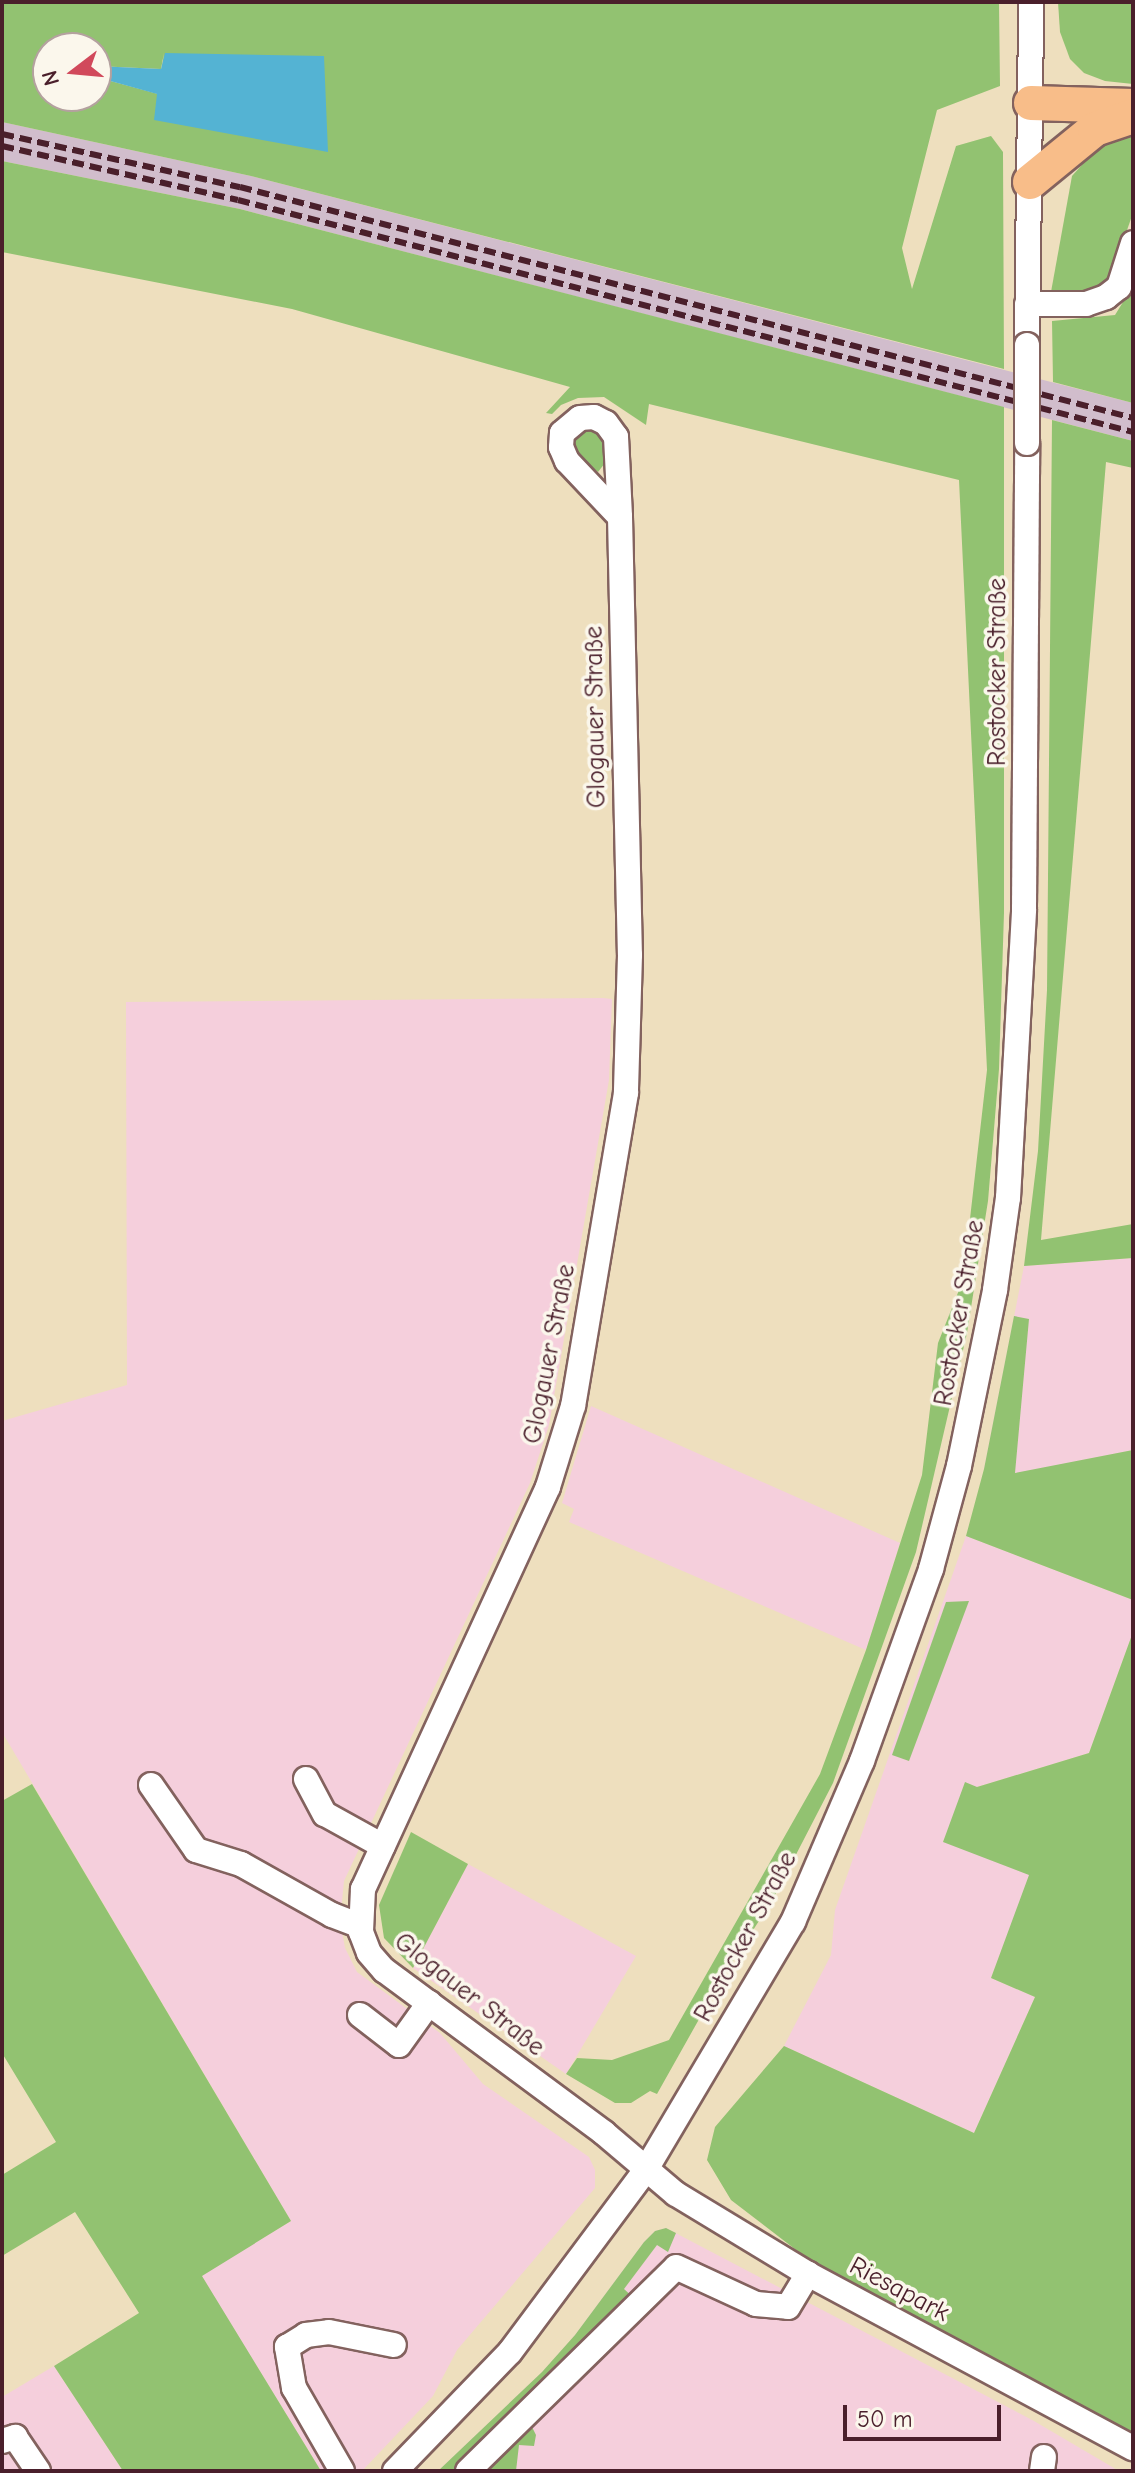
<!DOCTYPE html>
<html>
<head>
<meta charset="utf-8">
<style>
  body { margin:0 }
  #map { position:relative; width:1135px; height:2473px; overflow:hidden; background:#eedfbe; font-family:"Comic Neue",sans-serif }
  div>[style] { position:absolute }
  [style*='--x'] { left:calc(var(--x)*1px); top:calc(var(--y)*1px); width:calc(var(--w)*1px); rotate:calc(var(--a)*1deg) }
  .built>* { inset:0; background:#f5cfdc }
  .industrial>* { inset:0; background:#d1bdcc }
  .green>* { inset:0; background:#92c271 }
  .water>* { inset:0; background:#54b3d3 }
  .roads { filter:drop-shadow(2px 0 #83625e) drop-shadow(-2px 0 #83625e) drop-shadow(0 2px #83625e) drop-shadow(0 -2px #83625e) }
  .minor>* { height:24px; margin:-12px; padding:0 12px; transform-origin:12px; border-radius:12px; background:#fff }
  .highway>* { height:34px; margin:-17px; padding:0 17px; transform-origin:17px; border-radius:17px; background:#f8bd89 }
  .rail>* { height:6px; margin-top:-3px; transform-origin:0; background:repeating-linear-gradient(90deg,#4a1f2b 0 12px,transparent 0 18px) }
  .bridges { filter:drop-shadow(2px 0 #83625e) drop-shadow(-2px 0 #83625e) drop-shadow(0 2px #83625e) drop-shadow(0 -2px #83625e) }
  .minor-bridge>* { height:24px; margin:-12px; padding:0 12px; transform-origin:12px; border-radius:12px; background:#fff }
  span { translate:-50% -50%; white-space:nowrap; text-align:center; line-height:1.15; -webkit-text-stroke:7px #fbf7ec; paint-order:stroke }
  .street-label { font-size:26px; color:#4a1f2b }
  .frame { position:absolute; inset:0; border:4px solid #4a1f2b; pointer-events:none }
  .north { position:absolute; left:32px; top:32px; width:80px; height:80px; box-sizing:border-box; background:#fbf7ec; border:2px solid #b4a19f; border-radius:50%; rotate:254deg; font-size:22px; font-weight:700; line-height:32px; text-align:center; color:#4a1f2b }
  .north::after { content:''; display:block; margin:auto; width:28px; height:36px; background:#d1495b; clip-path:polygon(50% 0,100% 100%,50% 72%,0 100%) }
  .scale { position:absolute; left:843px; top:2405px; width:158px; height:36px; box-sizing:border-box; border:4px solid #4a1f2b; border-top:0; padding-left:10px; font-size:24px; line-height:28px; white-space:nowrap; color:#4a1f2b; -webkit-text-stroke:6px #fbf7ec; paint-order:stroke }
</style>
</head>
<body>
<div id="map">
  <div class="built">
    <div style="clip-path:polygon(603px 998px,612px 999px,609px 1080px,549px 1425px,530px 1483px,344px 1881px,340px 1921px,345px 1948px,357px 1972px,440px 2033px,483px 2084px,589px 2157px,595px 2170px,595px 2188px,457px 2350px,433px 2396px,362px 2471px,321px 2471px,201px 2275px,291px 2221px,2px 1732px,2px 1421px,127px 1385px,126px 1002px)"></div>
    <div style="clip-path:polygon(1133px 1258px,1133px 1450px,1015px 1474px,984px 1469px,1024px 1266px)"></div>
    <div style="clip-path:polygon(591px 1406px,900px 1543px,866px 1650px,569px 1522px,574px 1509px,562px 1503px)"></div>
    <div style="clip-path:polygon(966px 1536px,1133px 1600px,1133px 1632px,1089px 1753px,977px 1787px,943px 1841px,1030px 1875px,991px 1978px,1035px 1997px,974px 2133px,784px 2046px,831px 1955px,835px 1910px)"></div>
    <div style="clip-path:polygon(468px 1864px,636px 1956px,566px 2074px,413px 1968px)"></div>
    <div style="clip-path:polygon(666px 2228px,1034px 2421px,1119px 2471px,438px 2471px,542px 2372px,575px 2335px,644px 2242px,655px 2231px)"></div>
    <div style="clip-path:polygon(54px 2366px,123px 2471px,2px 2471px,2px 2397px)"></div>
  </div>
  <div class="industrial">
    <div style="clip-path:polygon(2px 122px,251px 176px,1133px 403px,1133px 441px,240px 209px,2px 161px)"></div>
  </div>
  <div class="green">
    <div style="clip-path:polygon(evenodd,999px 2px,1000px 86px,937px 110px,902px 248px,912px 289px,956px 146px,991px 136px,1003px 152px,1004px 369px,251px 176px,2px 122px,2px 3px,999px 2px,48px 48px,96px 48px,96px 66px,161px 69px,164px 53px,155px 121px,158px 94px,96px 77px,96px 96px,48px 96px,48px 48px)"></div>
    <div style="clip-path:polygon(1058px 2px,1133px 2px,1133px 84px,1105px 81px,1084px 73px,1070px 59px,1060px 32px)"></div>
    <div style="clip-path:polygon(1133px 131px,1133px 213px,1110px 279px,1098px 290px,1089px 293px,1051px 292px,1072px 176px,1095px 150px)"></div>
    <div style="clip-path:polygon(2px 161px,240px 209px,1004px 407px,1004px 913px,999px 1069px,988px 1201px,967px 1333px,916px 1552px,833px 1783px,772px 1901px,725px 1973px,657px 2094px,650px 2091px,631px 2103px,615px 2103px,566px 2074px,577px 2058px,612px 2060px,669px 2040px,820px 1774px,866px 1650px,922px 1475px,938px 1343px,963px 1280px,987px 1070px,959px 480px,649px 404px,646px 425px,604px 397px,578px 398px,561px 405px,552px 414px,546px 413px,570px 387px,292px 309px,2px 252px)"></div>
    <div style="clip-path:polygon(1133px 286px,1133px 403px,1053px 382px,1052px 321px,1115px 315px)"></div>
    <div style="clip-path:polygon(1052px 420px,1133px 441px,1133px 468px,1106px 462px,1041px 1240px,1133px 1224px,1133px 1258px,1024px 1266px,1038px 1151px,1047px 990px)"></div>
    <div style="clip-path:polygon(590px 428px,598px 431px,605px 443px,605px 463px,598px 472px,576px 456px,573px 447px,573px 438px)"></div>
    <div style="clip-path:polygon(1014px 1316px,1029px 1319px,1015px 1473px,1133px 1450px,1133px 1600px,966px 1536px,984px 1469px)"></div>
    <div style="clip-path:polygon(969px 1601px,909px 1761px,892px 1755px,946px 1602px)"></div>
    <div style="clip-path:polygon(1133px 1632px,1133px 2439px,826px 2273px,731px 2200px,707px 2160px,715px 2127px,784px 2046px,974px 2133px,1035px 1997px,991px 1978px,1029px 1875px,943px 1842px,965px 1782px,977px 1787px,1089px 1753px)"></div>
    <div style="clip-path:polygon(32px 1784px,291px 2221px,202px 2276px,321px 2471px,123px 2471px,54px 2366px,139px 2313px,75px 2212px,2px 2256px,2px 2175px,56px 2142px,2px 2053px,2px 1801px)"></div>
    <div style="clip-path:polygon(411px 1832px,468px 1864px,413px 1968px,384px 1938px,379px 1905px)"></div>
    <div style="clip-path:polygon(666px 2228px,676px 2233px,668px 2252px,657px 2245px,624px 2289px,635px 2299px,458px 2471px,438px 2471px,542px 2372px,575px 2335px,644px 2242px,655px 2231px)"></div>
    <div style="clip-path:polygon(532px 2427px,536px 2435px,534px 2446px,519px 2445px,516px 2471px,488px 2471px,488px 2466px)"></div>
  </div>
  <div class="water">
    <div style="clip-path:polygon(165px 53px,324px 56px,328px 152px,154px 120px,157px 94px,96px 77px,96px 66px,161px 69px)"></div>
  </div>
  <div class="roads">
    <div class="minor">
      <div style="--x:1027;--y:304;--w:59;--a:0"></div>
      <div style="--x:1086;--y:304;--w:21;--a:-19"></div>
      <div style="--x:1106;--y:297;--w:16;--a:-38"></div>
      <div style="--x:1119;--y:287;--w:46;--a:-72.3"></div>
      <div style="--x:1027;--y:345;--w:343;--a:-89.3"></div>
      <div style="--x:620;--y:517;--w:77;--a:-133.4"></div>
      <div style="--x:567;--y:461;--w:15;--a:-113"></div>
      <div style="--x:561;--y:447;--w:14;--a:-86"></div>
      <div style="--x:562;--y:433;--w:23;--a:-40"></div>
      <div style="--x:580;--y:418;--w:14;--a:-4"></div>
      <div style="--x:594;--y:417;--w:13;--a:27"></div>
      <div style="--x:606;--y:423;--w:17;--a:54"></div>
      <div style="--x:616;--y:437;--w:80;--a:87.1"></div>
      <div style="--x:620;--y:517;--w:438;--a:88.7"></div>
      <div style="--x:630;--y:955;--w:138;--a:91.7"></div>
      <div style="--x:626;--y:1093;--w:317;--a:99.6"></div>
      <div style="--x:573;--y:1406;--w:85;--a:107.2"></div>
      <div style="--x:548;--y:1487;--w:443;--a:114.7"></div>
      <div style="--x:363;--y:1889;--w:43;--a:92.7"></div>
      <div style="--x:361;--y:1932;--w:22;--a:69"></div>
      <div style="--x:369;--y:1953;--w:23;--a:49"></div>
      <div style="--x:384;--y:1970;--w:274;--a:36.5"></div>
      <div style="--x:604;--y:2133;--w:94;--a:40.3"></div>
      <div style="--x:676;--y:2194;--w:154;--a:31.2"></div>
      <div style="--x:808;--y:2274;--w:369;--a:28.2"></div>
      <div style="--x:306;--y:1779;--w:40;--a:62"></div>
      <div style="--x:325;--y:1814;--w:66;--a:28.9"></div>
      <div style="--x:151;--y:1785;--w:79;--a:55.3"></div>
      <div style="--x:196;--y:1850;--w:47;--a:17.3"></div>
      <div style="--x:241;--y:1864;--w:104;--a:29.3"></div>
      <div style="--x:332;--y:1915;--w:31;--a:21"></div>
      <div style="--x:360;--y:2015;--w:49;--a:37.6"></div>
      <div style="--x:399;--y:2045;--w:52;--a:-54.5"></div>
      <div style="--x:2;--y:2441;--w:14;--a:-17"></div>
      <div style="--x:15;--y:2437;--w:41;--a:55.9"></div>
      <div style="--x:342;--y:2471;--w:96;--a:-120"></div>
      <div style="--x:294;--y:2388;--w:42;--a:-99.7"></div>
      <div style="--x:287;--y:2347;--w:22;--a:-32"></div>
      <div style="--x:306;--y:2335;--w:23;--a:-7"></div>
      <div style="--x:329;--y:2332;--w:66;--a:11.3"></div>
      <div style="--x:395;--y:2471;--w:165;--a:-46"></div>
      <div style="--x:510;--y:2352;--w:226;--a:-53.3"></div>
      <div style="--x:645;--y:2171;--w:290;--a:-59.3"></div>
      <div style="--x:793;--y:1922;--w:175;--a:-66.8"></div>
      <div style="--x:862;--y:1761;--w:204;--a:-70.2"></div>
      <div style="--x:931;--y:1569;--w:107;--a:-74.8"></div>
      <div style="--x:959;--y:1466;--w:180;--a:-78.4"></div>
      <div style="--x:995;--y:1290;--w:93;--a:-82"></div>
      <div style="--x:1008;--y:1198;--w:289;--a:-86.8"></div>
      <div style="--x:1024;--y:909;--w:466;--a:-89.6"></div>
      <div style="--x:468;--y:2471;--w:291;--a:-44.4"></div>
      <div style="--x:676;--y:2267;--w:88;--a:24.8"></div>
      <div style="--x:756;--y:2304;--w:32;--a:5"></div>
      <div style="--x:788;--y:2307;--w:39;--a:-59"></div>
      <div style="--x:1042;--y:2471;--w:14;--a:-82"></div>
    </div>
    <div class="highway">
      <div style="--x:1031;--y:103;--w:102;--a:1.7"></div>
      <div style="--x:1030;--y:182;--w:84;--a:-39.2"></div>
      <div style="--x:1095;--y:129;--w:40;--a:-18.9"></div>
    </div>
  </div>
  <div class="rail">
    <div style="--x:2;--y:134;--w:244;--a:12.6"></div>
    <div style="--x:240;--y:187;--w:922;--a:14.5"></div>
    <div style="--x:2;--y:146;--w:242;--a:12.9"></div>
    <div style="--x:238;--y:200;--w:925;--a:14.53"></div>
  </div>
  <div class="bridges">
    <div class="minor-bridge">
      <div style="--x:1027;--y:345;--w:98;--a:90"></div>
    </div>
  </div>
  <div class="street-label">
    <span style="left:998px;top:672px;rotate:-90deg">Rostocker Straße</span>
    <span style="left:596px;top:717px;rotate:-91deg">Glogauer Straße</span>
    <span style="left:960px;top:1313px;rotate:-80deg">Rostocker Straße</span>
    <span style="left:550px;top:1354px;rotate:-79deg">Glogauer Straße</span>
    <span style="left:746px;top:1937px;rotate:-62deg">Rostocker Straße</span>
    <span style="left:469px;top:1995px;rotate:38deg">Glogauer Straße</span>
    <span style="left:899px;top:2290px;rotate:28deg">Riesapark</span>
  </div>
  <div class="frame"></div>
  <div class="north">N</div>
  <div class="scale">50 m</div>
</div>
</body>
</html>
